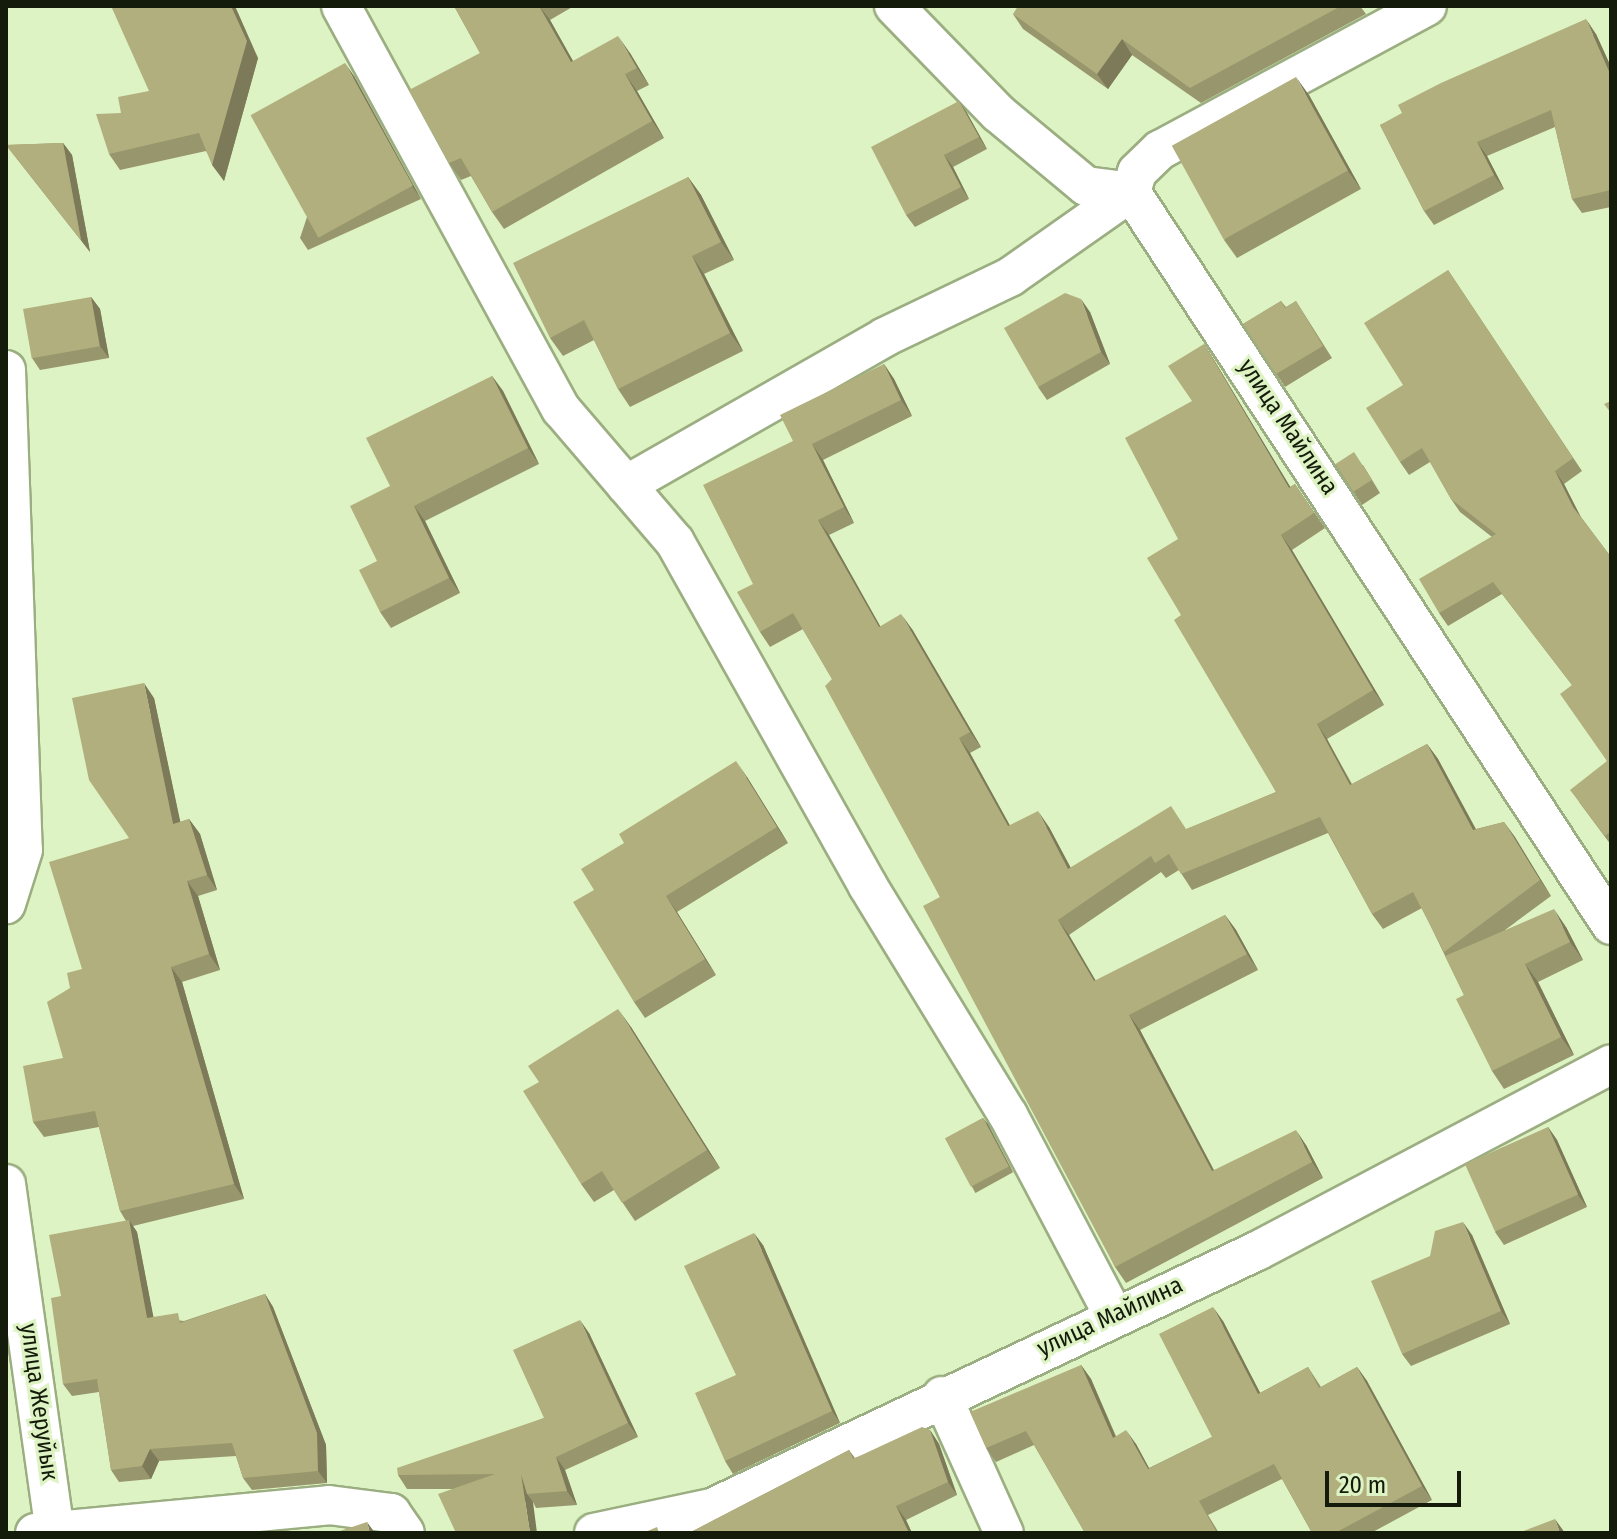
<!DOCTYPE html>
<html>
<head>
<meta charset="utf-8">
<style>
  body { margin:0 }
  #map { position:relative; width:1617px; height:1539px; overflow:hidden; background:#def3c3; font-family:"Fira Sans Condensed",sans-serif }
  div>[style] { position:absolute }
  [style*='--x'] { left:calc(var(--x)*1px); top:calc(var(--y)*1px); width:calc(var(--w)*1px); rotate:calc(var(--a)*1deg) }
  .roads { filter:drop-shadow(2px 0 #9bae81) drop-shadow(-2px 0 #9bae81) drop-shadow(0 2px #9bae81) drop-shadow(0 -2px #9bae81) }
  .street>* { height:38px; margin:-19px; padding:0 19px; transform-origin:19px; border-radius:19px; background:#fff }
  .wall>* { inset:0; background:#98966c; transform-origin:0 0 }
  .shaded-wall>* { inset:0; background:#7c7a58 }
  .building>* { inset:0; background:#b1af7e; transform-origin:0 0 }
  span { translate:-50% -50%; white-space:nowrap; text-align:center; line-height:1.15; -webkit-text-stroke:6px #def3c3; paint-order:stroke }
  .street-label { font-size:24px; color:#141b0a }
  .frame { position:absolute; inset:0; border:8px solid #141b0a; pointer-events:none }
  .scale { position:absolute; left:1325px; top:1471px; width:136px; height:36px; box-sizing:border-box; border:4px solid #141b0a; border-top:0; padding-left:10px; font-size:24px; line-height:28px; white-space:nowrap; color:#141b0a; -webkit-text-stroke:6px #def3c3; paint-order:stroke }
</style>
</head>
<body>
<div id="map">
  <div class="roads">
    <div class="street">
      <div style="--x:341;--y:6;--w:459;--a:61.4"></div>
      <div style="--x:561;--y:409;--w:175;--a:49.4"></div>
      <div style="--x:675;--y:542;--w:394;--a:60.7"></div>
      <div style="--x:868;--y:886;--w:268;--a:58.6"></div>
      <div style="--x:1008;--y:1115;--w:225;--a:62.2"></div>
      <div style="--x:894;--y:6;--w:149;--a:45.8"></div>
      <div style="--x:998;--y:113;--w:114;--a:39.7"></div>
      <div style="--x:1086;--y:186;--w:45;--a:7.6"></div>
      <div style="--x:1131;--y:192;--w:876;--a:56.78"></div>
      <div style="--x:6;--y:370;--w:480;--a:88"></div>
      <div style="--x:23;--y:850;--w:57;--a:107.5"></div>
      <div style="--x:626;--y:485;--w:298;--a:-29.7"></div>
      <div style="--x:885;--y:337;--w:139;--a:-25.6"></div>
      <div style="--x:1010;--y:277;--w:148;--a:-35.1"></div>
      <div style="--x:1131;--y:192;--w:21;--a:-73"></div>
      <div style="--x:1137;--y:172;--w:32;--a:-44"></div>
      <div style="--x:1160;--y:150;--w:303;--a:-28.3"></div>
      <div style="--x:6;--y:1184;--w:345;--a:82"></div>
      <div style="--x:942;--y:1396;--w:150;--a:65.7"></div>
      <div style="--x:35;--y:1533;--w:295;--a:-5.4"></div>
      <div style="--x:329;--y:1505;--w:63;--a:7.4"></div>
      <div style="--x:391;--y:1513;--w:24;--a:55"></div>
      <div style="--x:594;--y:1533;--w:121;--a:-12"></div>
      <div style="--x:712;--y:1508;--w:603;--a:-25.25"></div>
      <div style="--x:1257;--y:1251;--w:400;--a:-27.8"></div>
    </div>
  </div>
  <div class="wall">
    <div style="clip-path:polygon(454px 6px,574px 6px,550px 20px,573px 61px,630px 53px,649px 85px,637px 91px,664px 138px,504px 229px,492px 212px,471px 176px,461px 180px,449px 163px,480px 53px)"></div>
    <div style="clip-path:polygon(1225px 6px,1360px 6px,1366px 14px,1201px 103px,1132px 55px,1108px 89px,1023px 29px,1013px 14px)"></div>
    <div style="clip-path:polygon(1596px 34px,1611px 67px,1611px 207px,1582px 213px,1572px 199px,1555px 127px,1487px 156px,1504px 189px,1434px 225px,1424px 211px,1380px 125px)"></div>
    <div style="clip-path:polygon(258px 58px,224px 181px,206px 151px,120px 170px,109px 154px,121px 113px,149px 91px)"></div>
    <div style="clip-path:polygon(354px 76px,421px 199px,308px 250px,300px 238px)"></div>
    <div style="clip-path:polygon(1309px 95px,1361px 189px,1237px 258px,1224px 240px)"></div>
    <div style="clip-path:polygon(959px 101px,967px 113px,987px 149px,953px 167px,969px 199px,915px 227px,906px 215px)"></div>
    <div style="clip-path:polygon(63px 143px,72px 155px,90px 252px,6px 145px)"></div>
    <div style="clip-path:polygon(688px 177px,701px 195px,734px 260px,704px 274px,743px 351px,630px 407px,618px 389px,594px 340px,563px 356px,550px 338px)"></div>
    <div style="clip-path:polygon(1448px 270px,1582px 471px,1564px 484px,1581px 517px,1611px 557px,1611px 845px,1579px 802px,1607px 761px,1572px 685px,1502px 594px,1448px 626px,1439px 613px,1492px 537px,1460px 512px,1451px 499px,1430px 462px,1409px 475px,1400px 462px,1403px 385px)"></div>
    <div style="clip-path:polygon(91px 297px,100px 309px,109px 358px,40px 370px,32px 358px)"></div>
    <div style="clip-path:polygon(1281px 301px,1286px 307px,1296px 301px,1332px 358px,1285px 387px,1243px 324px)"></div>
    <div style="clip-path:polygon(1090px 312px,1110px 364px,1047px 400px,1038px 387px)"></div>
    <div style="clip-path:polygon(1204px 344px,1214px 360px,1290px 487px,1295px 484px,1325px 528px,1292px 550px,1384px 705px,1327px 739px,1352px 784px,1427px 744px,1438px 759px,1476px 829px,1504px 822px,1551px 896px,1505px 930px,1566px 927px,1583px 960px,1538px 982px,1574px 1055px,1504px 1089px,1492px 1071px,1464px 995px,1422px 908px,1383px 929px,1372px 914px,1328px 833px,1192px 890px,1179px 870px,1166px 878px,1161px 872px,1069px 935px,1096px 981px,1225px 915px,1236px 930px,1258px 970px,1140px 1030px,1214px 1170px,1306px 1145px,1323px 1178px,1126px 1283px,1115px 1267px,940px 897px,832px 679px,803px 629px,770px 647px,760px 632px,753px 584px,793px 441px,884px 364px,894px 379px,912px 416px,823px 460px,854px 523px,829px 535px,880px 626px,912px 629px,981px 747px,970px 753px,1010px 826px,1049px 827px,1071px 868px,1187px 829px,1276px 792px,1181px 615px,1178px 539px,1192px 401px)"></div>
    <div style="clip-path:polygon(492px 376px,503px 391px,539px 464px,425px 521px,460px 593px,391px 628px,380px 612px,377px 561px,390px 486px)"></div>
    <div style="clip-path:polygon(1335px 464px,1363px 465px,1380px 493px,1362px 505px)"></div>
    <div style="clip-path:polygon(154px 698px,180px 822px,189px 819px,200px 834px,217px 890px,198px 896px,220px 970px,182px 982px,244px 1199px,133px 1226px,137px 1232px,153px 1317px,184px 1321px,265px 1294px,273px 1307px,326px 1445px,327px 1483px,252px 1490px,243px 1478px,236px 1456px,159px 1461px,151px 1479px,119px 1482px,111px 1470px,99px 1392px,72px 1396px,63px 1384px,61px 1296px,126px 1221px,120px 1211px,99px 1127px,44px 1137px,33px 1122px,63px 1058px,70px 988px,82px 969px,129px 838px)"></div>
    <div style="clip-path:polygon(747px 777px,788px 843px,677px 912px,716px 975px,645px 1018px,634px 1002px,594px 890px)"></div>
    <div style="clip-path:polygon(631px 1027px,720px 1168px,635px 1221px,614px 1190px,594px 1202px,581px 1184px)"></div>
    <div style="left:983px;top:1118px;width:62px;height:43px;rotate:61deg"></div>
    <div style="clip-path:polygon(1548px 1127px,1557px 1140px,1587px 1207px,1504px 1245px,1495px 1232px)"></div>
    <div style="clip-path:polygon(1472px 1235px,1510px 1324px,1411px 1366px,1402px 1354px)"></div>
    <div style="clip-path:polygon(763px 1245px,840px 1423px,733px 1474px,725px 1461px,736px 1375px)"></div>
    <div style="clip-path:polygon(1223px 1321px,1260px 1393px,1308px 1367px,1321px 1387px,1357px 1367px,1367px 1381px,1432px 1500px,1371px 1533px,1312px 1533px,1282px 1479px,1208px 1515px,1219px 1533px,1085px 1533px,1034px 1445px,996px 1462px,986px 1448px,1081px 1365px,1091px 1379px,1116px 1436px,1136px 1444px,1149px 1468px,1212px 1437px)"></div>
    <div style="clip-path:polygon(589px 1333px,638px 1437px,565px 1470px,577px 1505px,536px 1508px,533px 1502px,454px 1489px,407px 1489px,398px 1475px,544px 1418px)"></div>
    <div style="clip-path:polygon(930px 1430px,939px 1444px,957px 1495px,906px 1520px,912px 1533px,689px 1533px,849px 1450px,855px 1458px)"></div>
  </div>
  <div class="shaded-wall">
    <div style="clip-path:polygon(231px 6px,235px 6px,258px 58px,224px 181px,212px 165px)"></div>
    <div style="clip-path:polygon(539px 6px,550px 20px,583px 79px,571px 62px)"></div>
    <div style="clip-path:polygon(1586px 19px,1596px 34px,1611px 67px,1611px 76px)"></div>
    <div style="clip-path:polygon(618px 36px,630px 53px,649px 85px,637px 68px)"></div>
    <div style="clip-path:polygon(1122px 39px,1132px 55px,1108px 89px,1097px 74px)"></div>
    <div style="clip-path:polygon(345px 63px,354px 76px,421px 199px,412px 186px)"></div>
    <div style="clip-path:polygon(625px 74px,637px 91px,664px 138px,652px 121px)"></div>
    <div style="clip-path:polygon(1296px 77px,1309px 95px,1361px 189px,1348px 171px)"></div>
    <div style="clip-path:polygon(959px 101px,967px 113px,987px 149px,979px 137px)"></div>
    <div style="clip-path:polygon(1477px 142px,1487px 156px,1504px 189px,1494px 175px)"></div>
    <div style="clip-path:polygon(63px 143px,72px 155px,90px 252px,81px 240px)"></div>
    <div style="clip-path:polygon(944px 155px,953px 167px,969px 199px,961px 187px)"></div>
    <div style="clip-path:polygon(688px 177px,701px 195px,734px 260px,721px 242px)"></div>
    <div style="clip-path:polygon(692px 256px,704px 274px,743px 351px,730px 333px)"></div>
    <div style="clip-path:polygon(91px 297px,100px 309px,109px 358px,100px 346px)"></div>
    <div style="clip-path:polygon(1081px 299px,1090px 312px,1110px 364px,1101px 352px)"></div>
    <div style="clip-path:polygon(1204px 344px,1214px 360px,1300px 503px,1289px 488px)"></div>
    <div style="clip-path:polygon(884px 364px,894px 379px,912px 416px,901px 400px)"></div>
    <div style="clip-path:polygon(492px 376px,503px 391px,539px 464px,528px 448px)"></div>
    <div style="clip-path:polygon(812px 444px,823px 460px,854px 523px,844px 507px)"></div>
    <div style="clip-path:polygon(1555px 471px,1564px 484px,1582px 520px,1573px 507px)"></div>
    <div style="clip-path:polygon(414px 506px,425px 521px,460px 593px,449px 578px)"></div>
    <div style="clip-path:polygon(818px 520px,829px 535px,889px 642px,879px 627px)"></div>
    <div style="clip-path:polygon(1281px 535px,1292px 550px,1384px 705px,1373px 690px)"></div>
    <div style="clip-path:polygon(901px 614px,912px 629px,981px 747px,970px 732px)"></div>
    <div style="clip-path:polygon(144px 683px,154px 698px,184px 839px,173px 824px)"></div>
    <div style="clip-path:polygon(1317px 724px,1327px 739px,1360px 801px,1350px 785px)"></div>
    <div style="clip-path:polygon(959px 738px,970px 753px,1019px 842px,1008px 826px)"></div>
    <div style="clip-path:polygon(1427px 744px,1438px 759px,1484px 845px,1473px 830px)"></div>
    <div style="clip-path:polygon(736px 761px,747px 777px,788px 843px,777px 827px)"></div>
    <div style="clip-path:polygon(1038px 811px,1049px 827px,1079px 884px,1068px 869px)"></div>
    <div style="clip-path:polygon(189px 819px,200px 834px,217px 890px,207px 875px)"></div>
    <div style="clip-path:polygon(1504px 822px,1515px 837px,1551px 896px,1540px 880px)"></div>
    <div style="clip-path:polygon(187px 881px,198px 896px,220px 970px,209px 954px)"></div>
    <div style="clip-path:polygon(666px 896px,677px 912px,716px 975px,705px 959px)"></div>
    <div style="clip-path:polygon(1554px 909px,1566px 927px,1583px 960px,1570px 942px)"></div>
    <div style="clip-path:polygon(1225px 915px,1236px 930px,1258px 970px,1247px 954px)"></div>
    <div style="clip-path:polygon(1058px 920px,1069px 935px,1105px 997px,1094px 981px)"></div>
    <div style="clip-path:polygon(1525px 964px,1538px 982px,1574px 1055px,1561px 1037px)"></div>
    <div style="clip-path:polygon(171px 967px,182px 982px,244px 1199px,234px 1184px)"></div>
    <div style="clip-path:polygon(618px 1009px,631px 1027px,720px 1168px,707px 1150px)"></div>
    <div style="clip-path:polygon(1129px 1015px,1140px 1030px,1222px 1186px,1212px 1171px)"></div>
    <div style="clip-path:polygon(983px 1118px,988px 1124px,1013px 1172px,1009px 1166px)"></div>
    <div style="clip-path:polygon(1548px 1127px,1557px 1140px,1587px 1207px,1578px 1195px)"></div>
    <div style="clip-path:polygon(1296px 1130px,1306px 1145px,1323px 1178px,1312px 1162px)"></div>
    <div style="clip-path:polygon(129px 1220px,137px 1232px,156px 1330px,147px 1318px)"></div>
    <div style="clip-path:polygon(1463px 1222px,1472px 1235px,1510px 1324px,1501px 1311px)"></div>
    <div style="clip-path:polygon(754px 1233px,763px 1245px,840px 1423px,832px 1411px)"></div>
    <div style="clip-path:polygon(265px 1294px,273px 1307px,326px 1445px,327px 1483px,318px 1471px)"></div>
    <div style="clip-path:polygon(1213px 1307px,1223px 1321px,1268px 1408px,1258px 1394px)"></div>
    <div style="clip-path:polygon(580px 1320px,589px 1333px,638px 1437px,628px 1423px)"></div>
    <div style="clip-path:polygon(1081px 1365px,1091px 1379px,1122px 1452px,1113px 1438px)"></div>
    <div style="clip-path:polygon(1357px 1367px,1367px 1381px,1432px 1500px,1422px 1486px)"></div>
    <div style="clip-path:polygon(930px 1430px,939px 1444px,957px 1495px,948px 1482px)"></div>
    <div style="clip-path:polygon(1126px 1430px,1136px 1444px,1157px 1483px,1148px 1469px)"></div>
    <div style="clip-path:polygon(150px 1449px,159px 1461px,151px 1479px,142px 1466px)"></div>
    <div style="clip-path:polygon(556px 1457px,565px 1470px,577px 1505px,567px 1491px)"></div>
    <div style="clip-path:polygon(521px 1474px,527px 1494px,533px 1502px,537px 1533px,530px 1533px)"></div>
    <div style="clip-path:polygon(896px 1506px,906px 1520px,912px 1533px,909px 1533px)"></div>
    <div style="clip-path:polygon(1555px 1519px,1565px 1533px,1560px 1533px)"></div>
    <div style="clip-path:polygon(367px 1522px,375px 1533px,370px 1533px)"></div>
  </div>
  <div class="building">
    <div style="clip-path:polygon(111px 6px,231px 6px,247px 41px,212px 165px,199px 133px,109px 154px,96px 114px,121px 113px,118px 97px,149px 91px)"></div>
    <div style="clip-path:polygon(454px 6px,539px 6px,571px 62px,618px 36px,637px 68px,625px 74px,652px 121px,492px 212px,461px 158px,449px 163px,409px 90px,480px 53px)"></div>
    <div style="clip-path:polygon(1018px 6px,1194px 6px,1196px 8px,1225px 6px,1341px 6px,1190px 88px,1122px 39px,1097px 74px,1013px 14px)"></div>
    <div style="clip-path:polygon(1586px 19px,1611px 76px,1611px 190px,1572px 199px,1551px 110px,1477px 142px,1494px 175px,1424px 211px,1380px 125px,1402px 113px,1398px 105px,1441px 83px)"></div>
    <div style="left:345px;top:63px;width:140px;height:108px;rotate:61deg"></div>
    <div style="left:1296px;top:77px;width:107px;height:142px;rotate:61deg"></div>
    <div style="clip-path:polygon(959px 101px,979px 137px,944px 155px,961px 187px,906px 215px,871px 147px)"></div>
    <div style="clip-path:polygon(63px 143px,81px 240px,6px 145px)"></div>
    <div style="clip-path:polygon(688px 177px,721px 242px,692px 256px,730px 333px,618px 389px,584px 320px,550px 338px,513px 263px)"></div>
    <div style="clip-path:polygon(1448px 270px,1573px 458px,1555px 471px,1573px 507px,1611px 557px,1611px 831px,1605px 836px,1570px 790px,1607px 761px,1560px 694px,1572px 685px,1493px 582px,1439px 613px,1419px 579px,1496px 534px,1451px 499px,1422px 448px,1400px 462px,1366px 408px,1403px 385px,1364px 323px)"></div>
    <div style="clip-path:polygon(1065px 293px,1081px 299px,1101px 352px,1038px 387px,1004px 328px)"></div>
    <div style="left:91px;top:297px;width:50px;height:69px;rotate:80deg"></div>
    <div style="clip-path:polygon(1281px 301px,1285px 308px,1296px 301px,1323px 346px,1276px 374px,1243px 324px)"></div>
    <div style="clip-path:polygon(1204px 344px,1289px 488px,1295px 484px,1314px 513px,1281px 535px,1373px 690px,1317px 724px,1350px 785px,1427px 744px,1473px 830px,1504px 822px,1540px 880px,1444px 952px,1413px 892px,1372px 914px,1320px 817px,1181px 874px,1169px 854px,1155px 863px,1151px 856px,1058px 920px,1094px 981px,1225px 915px,1247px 954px,1129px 1015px,1212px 1171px,1296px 1130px,1312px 1162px,1115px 1267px,923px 906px,940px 897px,825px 686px,832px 679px,793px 613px,760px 632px,737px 592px,753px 584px,703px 485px,793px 441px,780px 415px,884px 364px,901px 400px,812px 444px,844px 507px,818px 520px,879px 627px,901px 614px,970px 732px,959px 738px,1008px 826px,1038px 811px,1068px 869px,1171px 806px,1186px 829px,1276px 792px,1174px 620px,1181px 615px,1147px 558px,1178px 539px,1125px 438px,1192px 401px,1168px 366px)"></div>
    <div style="clip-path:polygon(492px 376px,528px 448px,414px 506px,449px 578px,380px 612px,359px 570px,377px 561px,350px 506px,390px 486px,366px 438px)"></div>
    <div style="clip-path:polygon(1611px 401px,1611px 413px,1604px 404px)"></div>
    <div style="left:1354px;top:452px;width:33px;height:22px;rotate:57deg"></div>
    <div style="clip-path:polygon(144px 683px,173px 824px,189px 819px,207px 875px,187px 881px,209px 954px,171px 967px,234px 1184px,120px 1211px,95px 1111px,33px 1122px,23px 1066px,63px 1058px,47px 1002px,70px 988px,67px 973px,82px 969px,49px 862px,129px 838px,89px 780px,72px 698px)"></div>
    <div style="clip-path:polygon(736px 761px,777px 827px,666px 896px,705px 959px,634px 1002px,573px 902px,594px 890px,581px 869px,624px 843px,619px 834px)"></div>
    <div style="clip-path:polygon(1554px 909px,1570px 942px,1525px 964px,1561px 1037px,1492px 1071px,1456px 999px,1464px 995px,1445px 956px)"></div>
    <div style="clip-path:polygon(618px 1009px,707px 1150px,622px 1203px,602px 1171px,581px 1184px,523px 1091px,539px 1082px,528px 1066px)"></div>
    <div style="left:983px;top:1118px;width:55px;height:43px;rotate:62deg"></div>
    <div style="left:1548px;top:1127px;width:74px;height:91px;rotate:66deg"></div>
    <div style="clip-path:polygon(129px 1220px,147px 1318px,178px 1313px,180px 1323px,265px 1294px,317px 1433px,318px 1471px,243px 1478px,232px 1443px,150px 1449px,142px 1466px,111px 1470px,97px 1379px,63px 1384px,51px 1298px,61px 1296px,49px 1235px)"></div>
    <div style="clip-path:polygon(1463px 1222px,1501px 1311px,1402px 1354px,1371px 1281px,1430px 1256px,1435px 1231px)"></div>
    <div style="clip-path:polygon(754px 1233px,832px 1411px,725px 1461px,695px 1393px,736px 1375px,684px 1266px)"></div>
    <div style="clip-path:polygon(1213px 1307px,1258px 1394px,1308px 1367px,1319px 1388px,1357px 1367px,1422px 1486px,1335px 1533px,1312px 1533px,1274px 1464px,1199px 1501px,1217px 1533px,1085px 1533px,1026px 1431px,986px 1448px,970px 1412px,1081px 1365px,1113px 1438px,1126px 1430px,1148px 1469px,1212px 1437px,1159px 1334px)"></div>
    <div style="clip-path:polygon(580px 1320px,628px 1423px,556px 1457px,567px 1491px,527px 1494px,521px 1474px,530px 1533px,456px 1533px,438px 1494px,495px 1474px,398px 1475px,397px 1468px,544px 1418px,513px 1350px)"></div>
    <div style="clip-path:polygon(922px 1427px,930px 1430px,948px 1482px,896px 1506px,909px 1533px,689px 1533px,849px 1450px,853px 1459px)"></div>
    <div style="clip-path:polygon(1555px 1519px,1560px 1533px,1521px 1533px,1521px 1532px)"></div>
    <div style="clip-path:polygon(367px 1522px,370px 1533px,334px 1533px)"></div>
    <div style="clip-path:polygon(657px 1527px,659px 1533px,643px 1533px)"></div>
  </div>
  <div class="street-label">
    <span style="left:1288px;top:427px;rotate:56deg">улица Майлина</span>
    <span style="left:1110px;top:1317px;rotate:-25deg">улица Майлина</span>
    <span style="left:39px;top:1402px;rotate:82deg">улица Жеруйык</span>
  </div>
  <div class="frame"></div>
  <div class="scale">20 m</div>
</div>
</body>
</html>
